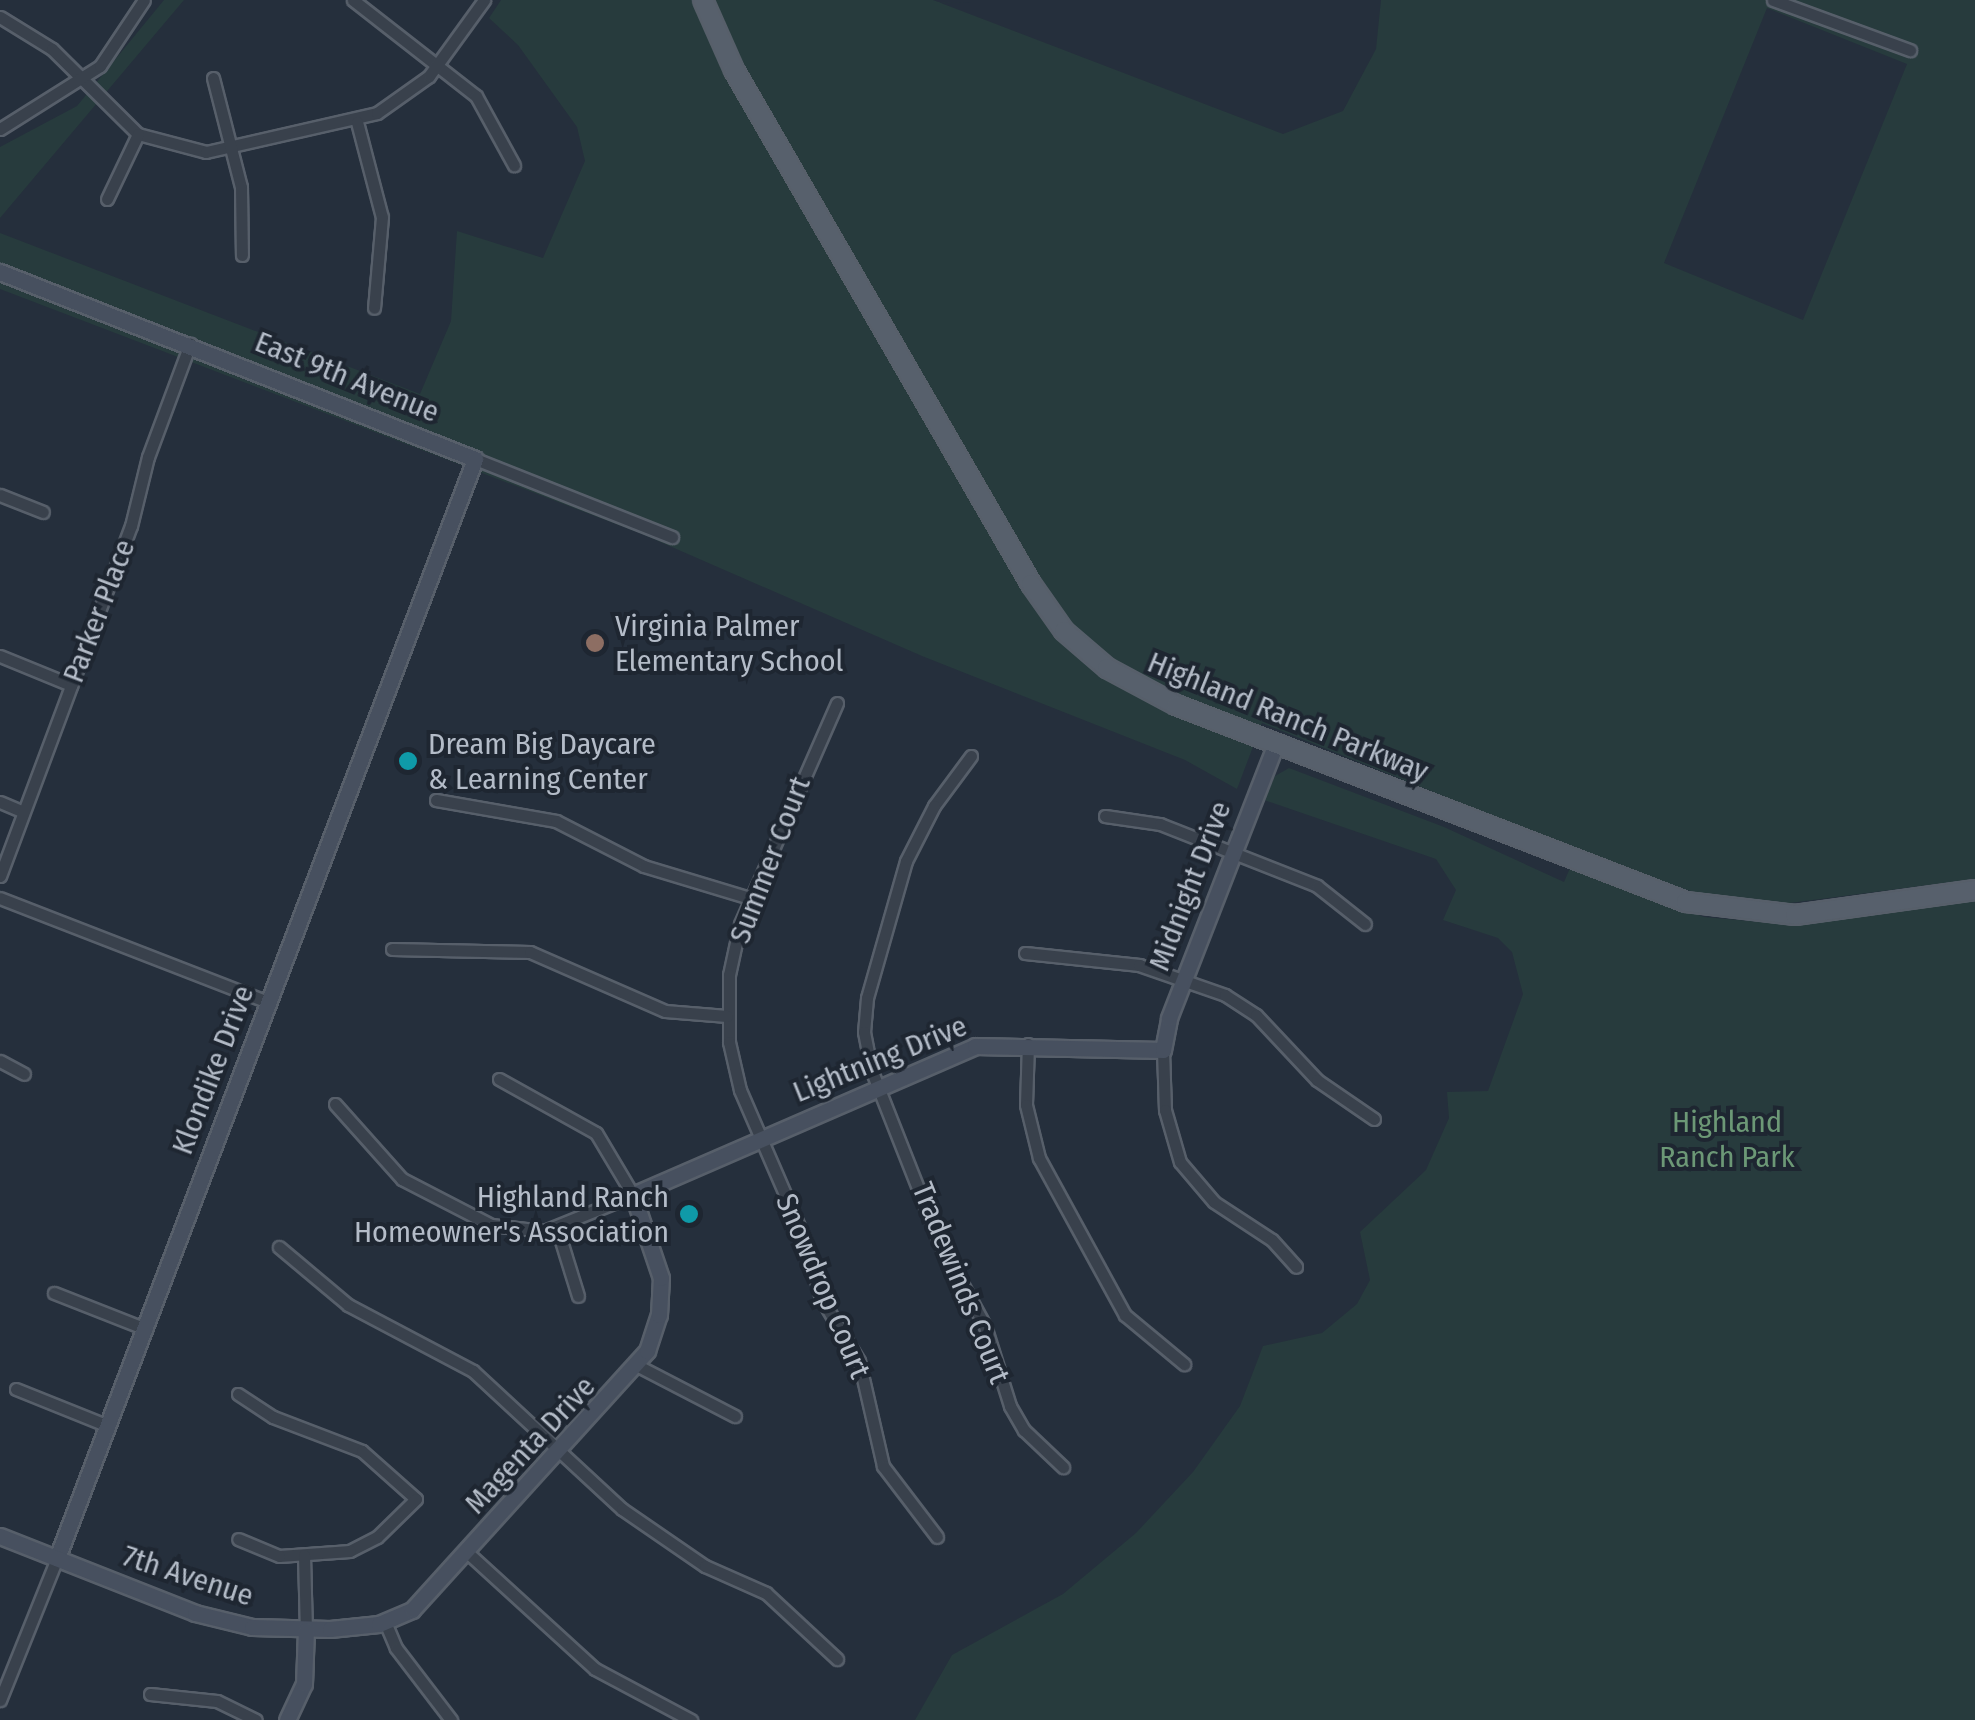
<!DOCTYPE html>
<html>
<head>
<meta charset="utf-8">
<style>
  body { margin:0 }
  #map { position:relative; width:1975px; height:1720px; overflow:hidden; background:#252f3c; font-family:"Fira Sans Condensed",sans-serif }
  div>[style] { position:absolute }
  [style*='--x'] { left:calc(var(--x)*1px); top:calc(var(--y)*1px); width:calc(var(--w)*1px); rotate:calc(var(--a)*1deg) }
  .green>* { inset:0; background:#273b3d }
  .roads { filter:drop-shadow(2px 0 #575f6a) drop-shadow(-2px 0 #575f6a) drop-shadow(0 2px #575f6a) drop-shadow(0 -2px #575f6a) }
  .street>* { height:11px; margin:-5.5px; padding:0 5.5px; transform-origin:5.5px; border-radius:5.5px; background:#39414c }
  .secondary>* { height:15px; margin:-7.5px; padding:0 7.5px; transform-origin:7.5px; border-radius:7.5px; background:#47505f }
  .primary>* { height:18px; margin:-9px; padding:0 9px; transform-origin:9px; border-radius:9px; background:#57606c }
  .dots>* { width:28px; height:28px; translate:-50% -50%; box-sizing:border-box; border:5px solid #1e2631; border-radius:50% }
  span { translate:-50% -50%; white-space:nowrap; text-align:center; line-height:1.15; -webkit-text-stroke:8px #1e2631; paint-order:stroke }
  .street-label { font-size:30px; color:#b4bcc8 }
  .poi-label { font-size:30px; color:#b4bcc8 }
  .left { translate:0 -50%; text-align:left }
  .right { translate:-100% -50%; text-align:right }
  .park-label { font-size:30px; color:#6c9876 }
</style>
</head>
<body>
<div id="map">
  <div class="green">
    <div style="clip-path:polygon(164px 0,184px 0,0 218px,0 147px,77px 106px)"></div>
    <div style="clip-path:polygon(evenodd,501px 0,933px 0,1283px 134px,1343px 111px,1376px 49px,1381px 0,1975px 0,1975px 879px,1775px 905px,1708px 896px,1652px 880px,1262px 723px,1237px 789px,1185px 760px,922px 656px,642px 534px,0 289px,0 233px,420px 394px,451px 321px,457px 231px,543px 258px,585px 161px,577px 127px,518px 45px,489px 18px,501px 0,1767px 8px,1907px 64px,1803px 320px,1664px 263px,1767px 8px)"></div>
    <div style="clip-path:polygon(1289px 768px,1444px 827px,1564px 882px,1570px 868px,1704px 917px,1794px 925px,1975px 900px,1975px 1720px,915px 1720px,952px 1655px,1063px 1594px,1136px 1533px,1193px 1472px,1240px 1406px,1263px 1346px,1322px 1333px,1357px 1304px,1370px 1280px,1360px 1232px,1426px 1170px,1449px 1118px,1447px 1092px,1488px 1091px,1523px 994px,1512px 952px,1498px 938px,1443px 920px,1456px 890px,1436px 859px,1264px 800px,1275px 776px)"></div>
  </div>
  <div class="roads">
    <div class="street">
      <div style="--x:353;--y:0;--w:156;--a:38"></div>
      <div style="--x:476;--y:96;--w:79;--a:61.2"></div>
      <div style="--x:1773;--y:0;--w:146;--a:20.1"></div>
      <div style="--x:0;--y:17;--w:61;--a:31.6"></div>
      <div style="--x:52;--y:49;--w:121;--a:44.7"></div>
      <div style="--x:138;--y:134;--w:70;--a:14.8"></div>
      <div style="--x:206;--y:152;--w:175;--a:-12.8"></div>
      <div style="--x:377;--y:113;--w:64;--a:-35.4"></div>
      <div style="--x:429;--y:76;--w:94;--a:-54.1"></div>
      <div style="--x:213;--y:78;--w:113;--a:75.6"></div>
      <div style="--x:241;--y:187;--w:68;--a:89.2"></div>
      <div style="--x:357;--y:122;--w:98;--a:75.3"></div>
      <div style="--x:382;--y:217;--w:91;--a:95"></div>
      <div style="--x:0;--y:129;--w:118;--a:-32.2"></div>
      <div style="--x:100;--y:66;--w:79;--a:-56.3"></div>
      <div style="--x:107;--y:199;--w:72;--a:-64.5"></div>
      <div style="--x:475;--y:459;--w:212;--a:21.6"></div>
      <div style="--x:0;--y:495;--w:46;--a:21.6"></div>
      <div style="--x:0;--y:656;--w:77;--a:22.2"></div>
      <div style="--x:837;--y:703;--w:241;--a:113.7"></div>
      <div style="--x:740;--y:924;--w:52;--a:102.2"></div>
      <div style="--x:729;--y:975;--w:67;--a:90"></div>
      <div style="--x:729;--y:1042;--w:49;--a:77.1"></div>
      <div style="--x:740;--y:1090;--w:163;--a:66.6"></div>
      <div style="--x:805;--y:1240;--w:60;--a:74.6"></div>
      <div style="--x:821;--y:1298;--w:74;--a:58.9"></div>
      <div style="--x:859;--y:1361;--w:108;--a:77.1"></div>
      <div style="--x:883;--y:1466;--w:89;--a:52.7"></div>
      <div style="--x:971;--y:756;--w:62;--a:126.5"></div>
      <div style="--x:934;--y:806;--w:62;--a:117"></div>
      <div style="--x:906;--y:861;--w:142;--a:105.9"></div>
      <div style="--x:867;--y:998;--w:34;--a:95"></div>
      <div style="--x:864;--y:1032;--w:38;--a:79"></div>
      <div style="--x:871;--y:1069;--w:183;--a:68.5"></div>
      <div style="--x:938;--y:1239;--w:99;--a:61.6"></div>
      <div style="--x:985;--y:1326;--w:84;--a:72.6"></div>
      <div style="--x:1010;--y:1406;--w:28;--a:60"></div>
      <div style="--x:1024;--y:1430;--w:54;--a:43.5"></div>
      <div style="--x:436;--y:800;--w:122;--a:9.9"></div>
      <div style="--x:556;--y:821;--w:99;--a:27.1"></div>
      <div style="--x:644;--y:866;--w:111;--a:16.8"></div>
      <div style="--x:0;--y:802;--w:25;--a:23"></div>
      <div style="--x:1105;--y:816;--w:56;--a:8.3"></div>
      <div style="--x:1160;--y:824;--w:169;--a:21.5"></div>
      <div style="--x:1317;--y:886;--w:61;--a:38.4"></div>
      <div style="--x:0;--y:876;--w:374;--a:-69.5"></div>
      <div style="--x:131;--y:526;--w:71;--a:-76.2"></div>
      <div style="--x:148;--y:457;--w:121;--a:-69.6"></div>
      <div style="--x:0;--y:898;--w:287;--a:21.2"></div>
      <div style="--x:392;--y:949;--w:138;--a:1.2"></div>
      <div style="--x:530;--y:952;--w:147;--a:23.6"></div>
      <div style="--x:665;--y:1011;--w:62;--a:4.6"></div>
      <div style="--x:1025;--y:953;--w:115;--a:6"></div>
      <div style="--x:1139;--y:965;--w:91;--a:19.2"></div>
      <div style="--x:1225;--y:995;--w:37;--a:33"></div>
      <div style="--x:1256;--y:1015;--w:89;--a:46.8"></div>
      <div style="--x:1317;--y:1080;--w:69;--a:34.4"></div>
      <div style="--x:1028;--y:1044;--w:61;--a:91.9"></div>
      <div style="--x:1026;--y:1105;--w:55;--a:76.2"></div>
      <div style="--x:1039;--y:1158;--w:179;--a:61.3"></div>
      <div style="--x:1125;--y:1315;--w:77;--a:39.7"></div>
      <div style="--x:1163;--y:1050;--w:60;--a:88.1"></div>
      <div style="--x:1165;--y:1110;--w:54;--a:73.9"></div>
      <div style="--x:1180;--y:1162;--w:52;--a:49.6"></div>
      <div style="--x:1214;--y:1202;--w:69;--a:33.2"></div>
      <div style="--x:1272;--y:1240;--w:36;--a:48"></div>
      <div style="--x:0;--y:1061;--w:27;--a:28"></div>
      <div style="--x:335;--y:1104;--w:101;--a:48.2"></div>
      <div style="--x:402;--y:1179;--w:100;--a:27.3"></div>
      <div style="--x:491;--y:1225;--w:53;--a:6.5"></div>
      <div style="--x:544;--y:1231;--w:96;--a:-22"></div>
      <div style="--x:633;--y:1195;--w:72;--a:-120.8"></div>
      <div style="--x:596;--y:1133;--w:111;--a:-150.9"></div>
      <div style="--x:557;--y:1228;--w:71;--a:72.8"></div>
      <div style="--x:279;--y:1247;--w:90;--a:40"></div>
      <div style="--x:348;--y:1305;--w:141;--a:27.8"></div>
      <div style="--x:473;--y:1371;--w:203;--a:42.8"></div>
      <div style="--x:622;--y:1509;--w:101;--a:34.5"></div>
      <div style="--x:705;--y:1566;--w:67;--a:23.9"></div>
      <div style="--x:766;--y:1593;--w:97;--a:42.9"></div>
      <div style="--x:54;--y:1293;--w:99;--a:21.4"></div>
      <div style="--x:638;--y:1366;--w:109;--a:27.3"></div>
      <div style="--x:16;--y:1389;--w:99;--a:21.9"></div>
      <div style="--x:238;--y:1394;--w:42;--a:33.3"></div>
      <div style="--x:273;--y:1417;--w:95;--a:20.9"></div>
      <div style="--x:362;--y:1451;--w:72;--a:41.6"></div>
      <div style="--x:416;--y:1499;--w:54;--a:135.7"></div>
      <div style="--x:377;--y:1537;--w:30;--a:153"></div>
      <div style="--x:350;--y:1551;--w:71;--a:176"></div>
      <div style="--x:279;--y:1556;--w:44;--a:-157.5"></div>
      <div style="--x:468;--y:1553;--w:172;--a:42.4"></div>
      <div style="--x:595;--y:1669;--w:109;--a:28"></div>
      <div style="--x:304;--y:1555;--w:75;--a:88.5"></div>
      <div style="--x:385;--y:1622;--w:28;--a:67"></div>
      <div style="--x:396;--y:1648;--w:91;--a:52.6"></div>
      <div style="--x:150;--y:1694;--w:67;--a:6"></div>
      <div style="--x:217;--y:1701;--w:43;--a:26"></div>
      <div style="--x:0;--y:1700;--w:153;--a:-68.1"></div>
    </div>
    <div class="secondary">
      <div style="--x:0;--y:272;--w:510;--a:21.49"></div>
      <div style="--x:475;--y:459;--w:1176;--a:110.82"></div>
      <div style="--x:0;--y:1536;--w:210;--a:21.5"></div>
      <div style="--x:195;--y:1613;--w:59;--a:13.8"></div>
      <div style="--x:252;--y:1627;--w:78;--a:1.5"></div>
      <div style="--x:330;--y:1629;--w:49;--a:-5.8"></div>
      <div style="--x:379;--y:1624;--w:36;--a:-23"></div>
      <div style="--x:412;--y:1610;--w:350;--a:-47.8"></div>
      <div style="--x:647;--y:1351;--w:38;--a:-72"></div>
      <div style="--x:659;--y:1315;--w:37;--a:-87"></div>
      <div style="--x:661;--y:1278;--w:88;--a:-108.6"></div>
      <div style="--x:633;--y:1195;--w:373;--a:-23.5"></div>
      <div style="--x:975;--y:1046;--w:188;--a:1.2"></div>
      <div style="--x:1163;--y:1050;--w:33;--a:-79"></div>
      <div style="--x:1169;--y:1018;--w:294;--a:-68.7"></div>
      <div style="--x:287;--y:1720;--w:40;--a:-65"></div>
      <div style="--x:304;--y:1684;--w:54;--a:-87.9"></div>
    </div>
    <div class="primary">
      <div style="--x:703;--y:0;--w:77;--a:66.1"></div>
      <div style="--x:734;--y:70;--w:594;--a:59.98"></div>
      <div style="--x:1031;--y:584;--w:57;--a:54.9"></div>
      <div style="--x:1064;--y:631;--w:57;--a:40.7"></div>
      <div style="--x:1107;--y:668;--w:78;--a:28.2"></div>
      <div style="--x:1176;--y:705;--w:547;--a:21.12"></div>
      <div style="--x:1686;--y:902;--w:110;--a:6.8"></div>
      <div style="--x:1795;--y:915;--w:182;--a:-7.9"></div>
    </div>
  </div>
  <div class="dots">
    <div style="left:595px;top:643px;background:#8d6e63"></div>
    <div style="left:408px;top:761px;background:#0f9aa8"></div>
    <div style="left:689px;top:1214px;background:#0f9aa8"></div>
  </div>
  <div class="street-label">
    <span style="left:347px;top:377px;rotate:22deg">East 9th Avenue</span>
    <span style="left:99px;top:611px;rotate:-69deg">Parker Place</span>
    <span style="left:1288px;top:717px;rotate:22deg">Highland Ranch Parkway</span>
    <span style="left:770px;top:860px;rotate:-69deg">Summer Court</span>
    <span style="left:1190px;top:886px;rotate:-69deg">Midnight Drive</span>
    <span style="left:880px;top:1059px;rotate:-22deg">Lightning Drive</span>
    <span style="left:213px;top:1070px;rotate:-69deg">Klondike Drive</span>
    <span style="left:961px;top:1283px;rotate:68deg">Tradewinds Court</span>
    <span style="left:823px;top:1286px;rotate:67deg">Snowdrop Court</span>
    <span style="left:530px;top:1445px;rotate:-47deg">Magenta Drive</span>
    <span style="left:188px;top:1576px;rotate:18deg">7th Avenue</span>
  </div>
  <div class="poi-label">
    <span class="left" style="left:615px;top:643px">Virginia Palmer<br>Elementary School</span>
    <span class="left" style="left:428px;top:761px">Dream Big Daycare<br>&amp; Learning Center</span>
    <span class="right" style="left:669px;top:1214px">Highland Ranch<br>Homeowner's Association</span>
  </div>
  <div class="park-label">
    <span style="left:1727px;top:1139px">Highland<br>Ranch Park</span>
  </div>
</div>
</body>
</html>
